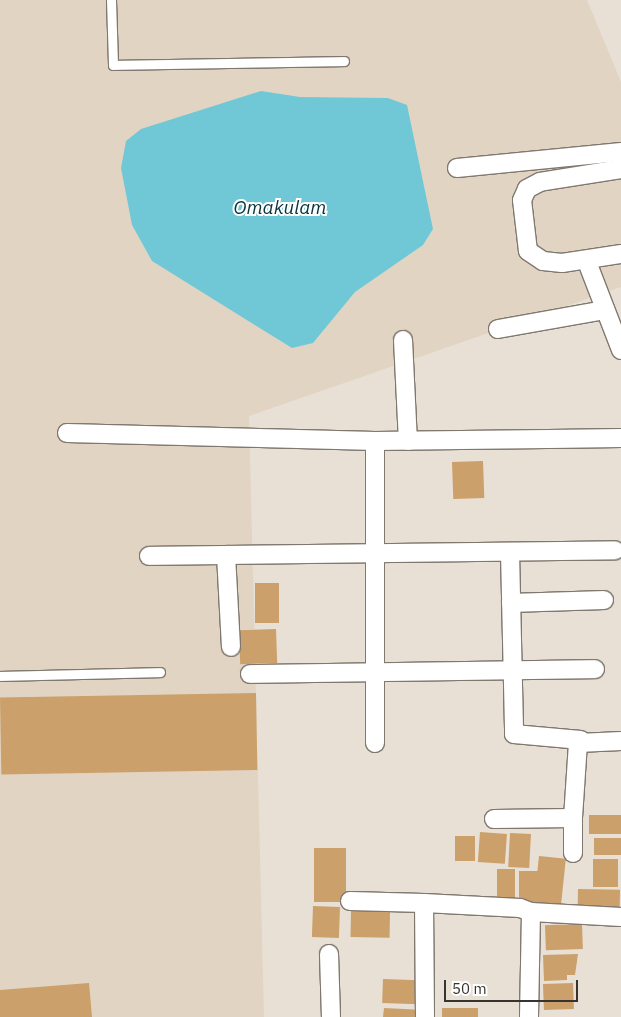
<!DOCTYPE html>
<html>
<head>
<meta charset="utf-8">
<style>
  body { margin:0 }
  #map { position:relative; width:621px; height:1017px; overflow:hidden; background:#e8dfd5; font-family:"IBM Plex Sans",sans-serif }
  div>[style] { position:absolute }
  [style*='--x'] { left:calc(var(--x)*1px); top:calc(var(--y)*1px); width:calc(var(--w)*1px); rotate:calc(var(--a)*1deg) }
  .built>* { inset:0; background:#e2d4c3 }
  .water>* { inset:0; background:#70c8d7 }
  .building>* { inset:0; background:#cba06a; transform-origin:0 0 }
  .roads { filter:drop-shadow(1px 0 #80786f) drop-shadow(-1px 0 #80786f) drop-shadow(0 1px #80786f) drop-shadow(0 -1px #80786f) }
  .lane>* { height:9px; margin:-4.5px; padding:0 4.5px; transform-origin:4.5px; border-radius:4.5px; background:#fff }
  .street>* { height:18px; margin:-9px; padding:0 9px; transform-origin:9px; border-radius:9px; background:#fff }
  span { translate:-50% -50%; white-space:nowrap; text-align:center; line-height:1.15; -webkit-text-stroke:4px #fff; paint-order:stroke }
  .water-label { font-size:19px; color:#08343b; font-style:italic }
  .scale { position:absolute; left:444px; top:980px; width:134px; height:22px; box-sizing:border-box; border:2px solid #37332f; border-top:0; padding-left:6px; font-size:15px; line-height:18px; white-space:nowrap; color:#37332f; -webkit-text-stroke:4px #fff; paint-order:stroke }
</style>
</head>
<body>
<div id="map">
  <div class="built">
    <div style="clip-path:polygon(0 0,587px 0,621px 82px,621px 287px,249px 416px,264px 1017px,0 1017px)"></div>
  </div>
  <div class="water">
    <div style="clip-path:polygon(261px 91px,300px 97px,388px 98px,407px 105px,433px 229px,423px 245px,355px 292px,313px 343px,292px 348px,152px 261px,132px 225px,121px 168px,126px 141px,141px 129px)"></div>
  </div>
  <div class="building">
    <div style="left:483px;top:461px;width:37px;height:31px;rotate:88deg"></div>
    <div style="left:255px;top:583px;width:24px;height:40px"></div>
    <div style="left:276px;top:629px;width:34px;height:37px;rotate:88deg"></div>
    <div style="left:256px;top:693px;width:77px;height:256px;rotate:89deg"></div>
    <div style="left:621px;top:815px;width:19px;height:32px;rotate:90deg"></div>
    <div style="left:480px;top:832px;width:27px;height:30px;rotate:4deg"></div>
    <div style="left:510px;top:833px;width:21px;height:34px;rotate:3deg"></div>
    <div style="left:455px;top:836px;width:20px;height:25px"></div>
    <div style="left:621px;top:838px;width:17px;height:27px;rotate:90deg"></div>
    <div style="left:314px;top:848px;width:32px;height:54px"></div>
    <div style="left:539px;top:856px;width:27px;height:52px;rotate:6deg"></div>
    <div style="left:593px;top:859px;width:25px;height:28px"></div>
    <div style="left:497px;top:869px;width:18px;height:35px"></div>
    <div style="left:519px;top:871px;width:20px;height:33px"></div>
    <div style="left:578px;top:889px;width:42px;height:19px;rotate:1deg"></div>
    <div style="left:313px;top:906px;width:27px;height:31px;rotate:2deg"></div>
    <div style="left:351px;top:911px;width:39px;height:26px;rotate:1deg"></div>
    <div style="left:582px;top:924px;width:25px;height:37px;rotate:88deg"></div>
    <div style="clip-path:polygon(578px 954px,575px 975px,567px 975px,567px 980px,544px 981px,543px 955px)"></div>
    <div style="left:383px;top:979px;width:36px;height:24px;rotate:2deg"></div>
    <div style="clip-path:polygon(89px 983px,92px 1017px,0 1017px,0 990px)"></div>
    <div style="left:573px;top:983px;width:26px;height:30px;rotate:88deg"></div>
    <div style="clip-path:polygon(384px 1008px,424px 1010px,424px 1017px,383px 1017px)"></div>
    <div style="left:442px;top:1008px;width:36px;height:9px"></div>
  </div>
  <div class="roads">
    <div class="lane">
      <div style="--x:111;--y:0;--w:65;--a:88.2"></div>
      <div style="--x:113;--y:65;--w:231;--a:-1"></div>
      <div style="--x:0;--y:676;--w:160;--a:-1.4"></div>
    </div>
    <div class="street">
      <div style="--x:457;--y:168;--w:165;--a:-5.6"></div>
      <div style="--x:621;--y:169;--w:82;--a:170.9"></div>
      <div style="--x:540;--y:182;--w:15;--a:152"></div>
      <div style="--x:527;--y:189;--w:12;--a:114"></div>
      <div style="--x:522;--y:200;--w:51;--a:83.3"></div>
      <div style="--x:528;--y:251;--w:18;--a:34"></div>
      <div style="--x:543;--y:261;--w:19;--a:6"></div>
      <div style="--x:562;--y:263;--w:60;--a:-8.7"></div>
      <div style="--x:589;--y:267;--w:89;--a:68.9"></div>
      <div style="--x:498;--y:329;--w:109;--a:-10.1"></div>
      <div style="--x:403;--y:340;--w:101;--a:87.2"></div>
      <div style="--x:67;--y:433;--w:308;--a:1.5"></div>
      <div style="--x:375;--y:441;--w:246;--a:-0.7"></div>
      <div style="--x:510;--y:552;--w:182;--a:88.7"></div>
      <div style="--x:514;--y:734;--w:67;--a:5.1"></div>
      <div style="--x:226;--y:555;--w:92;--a:86.9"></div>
      <div style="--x:149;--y:556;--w:466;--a:-0.7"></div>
      <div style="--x:511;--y:603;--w:93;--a:-1.8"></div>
      <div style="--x:250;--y:674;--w:345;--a:-0.8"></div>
      <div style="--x:375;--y:743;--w:302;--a:-90"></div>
      <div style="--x:494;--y:819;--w:79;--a:-0.7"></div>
      <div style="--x:573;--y:818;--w:75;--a:-86.2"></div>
      <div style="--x:578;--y:743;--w:43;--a:-2.7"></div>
      <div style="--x:573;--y:853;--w:35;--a:-90"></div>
      <div style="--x:350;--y:901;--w:74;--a:1.5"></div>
      <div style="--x:531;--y:912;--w:90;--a:3.2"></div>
      <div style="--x:329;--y:954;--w:63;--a:88.2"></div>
      <div style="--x:425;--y:1017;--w:114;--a:-90.5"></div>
      <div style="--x:424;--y:903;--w:96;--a:3"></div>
      <div style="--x:520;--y:908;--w:12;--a:20"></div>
      <div style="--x:531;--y:912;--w:105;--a:91.1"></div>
    </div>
  </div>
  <div class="water-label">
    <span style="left:280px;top:208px">Omakulam</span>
  </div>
  <div class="scale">50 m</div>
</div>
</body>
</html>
